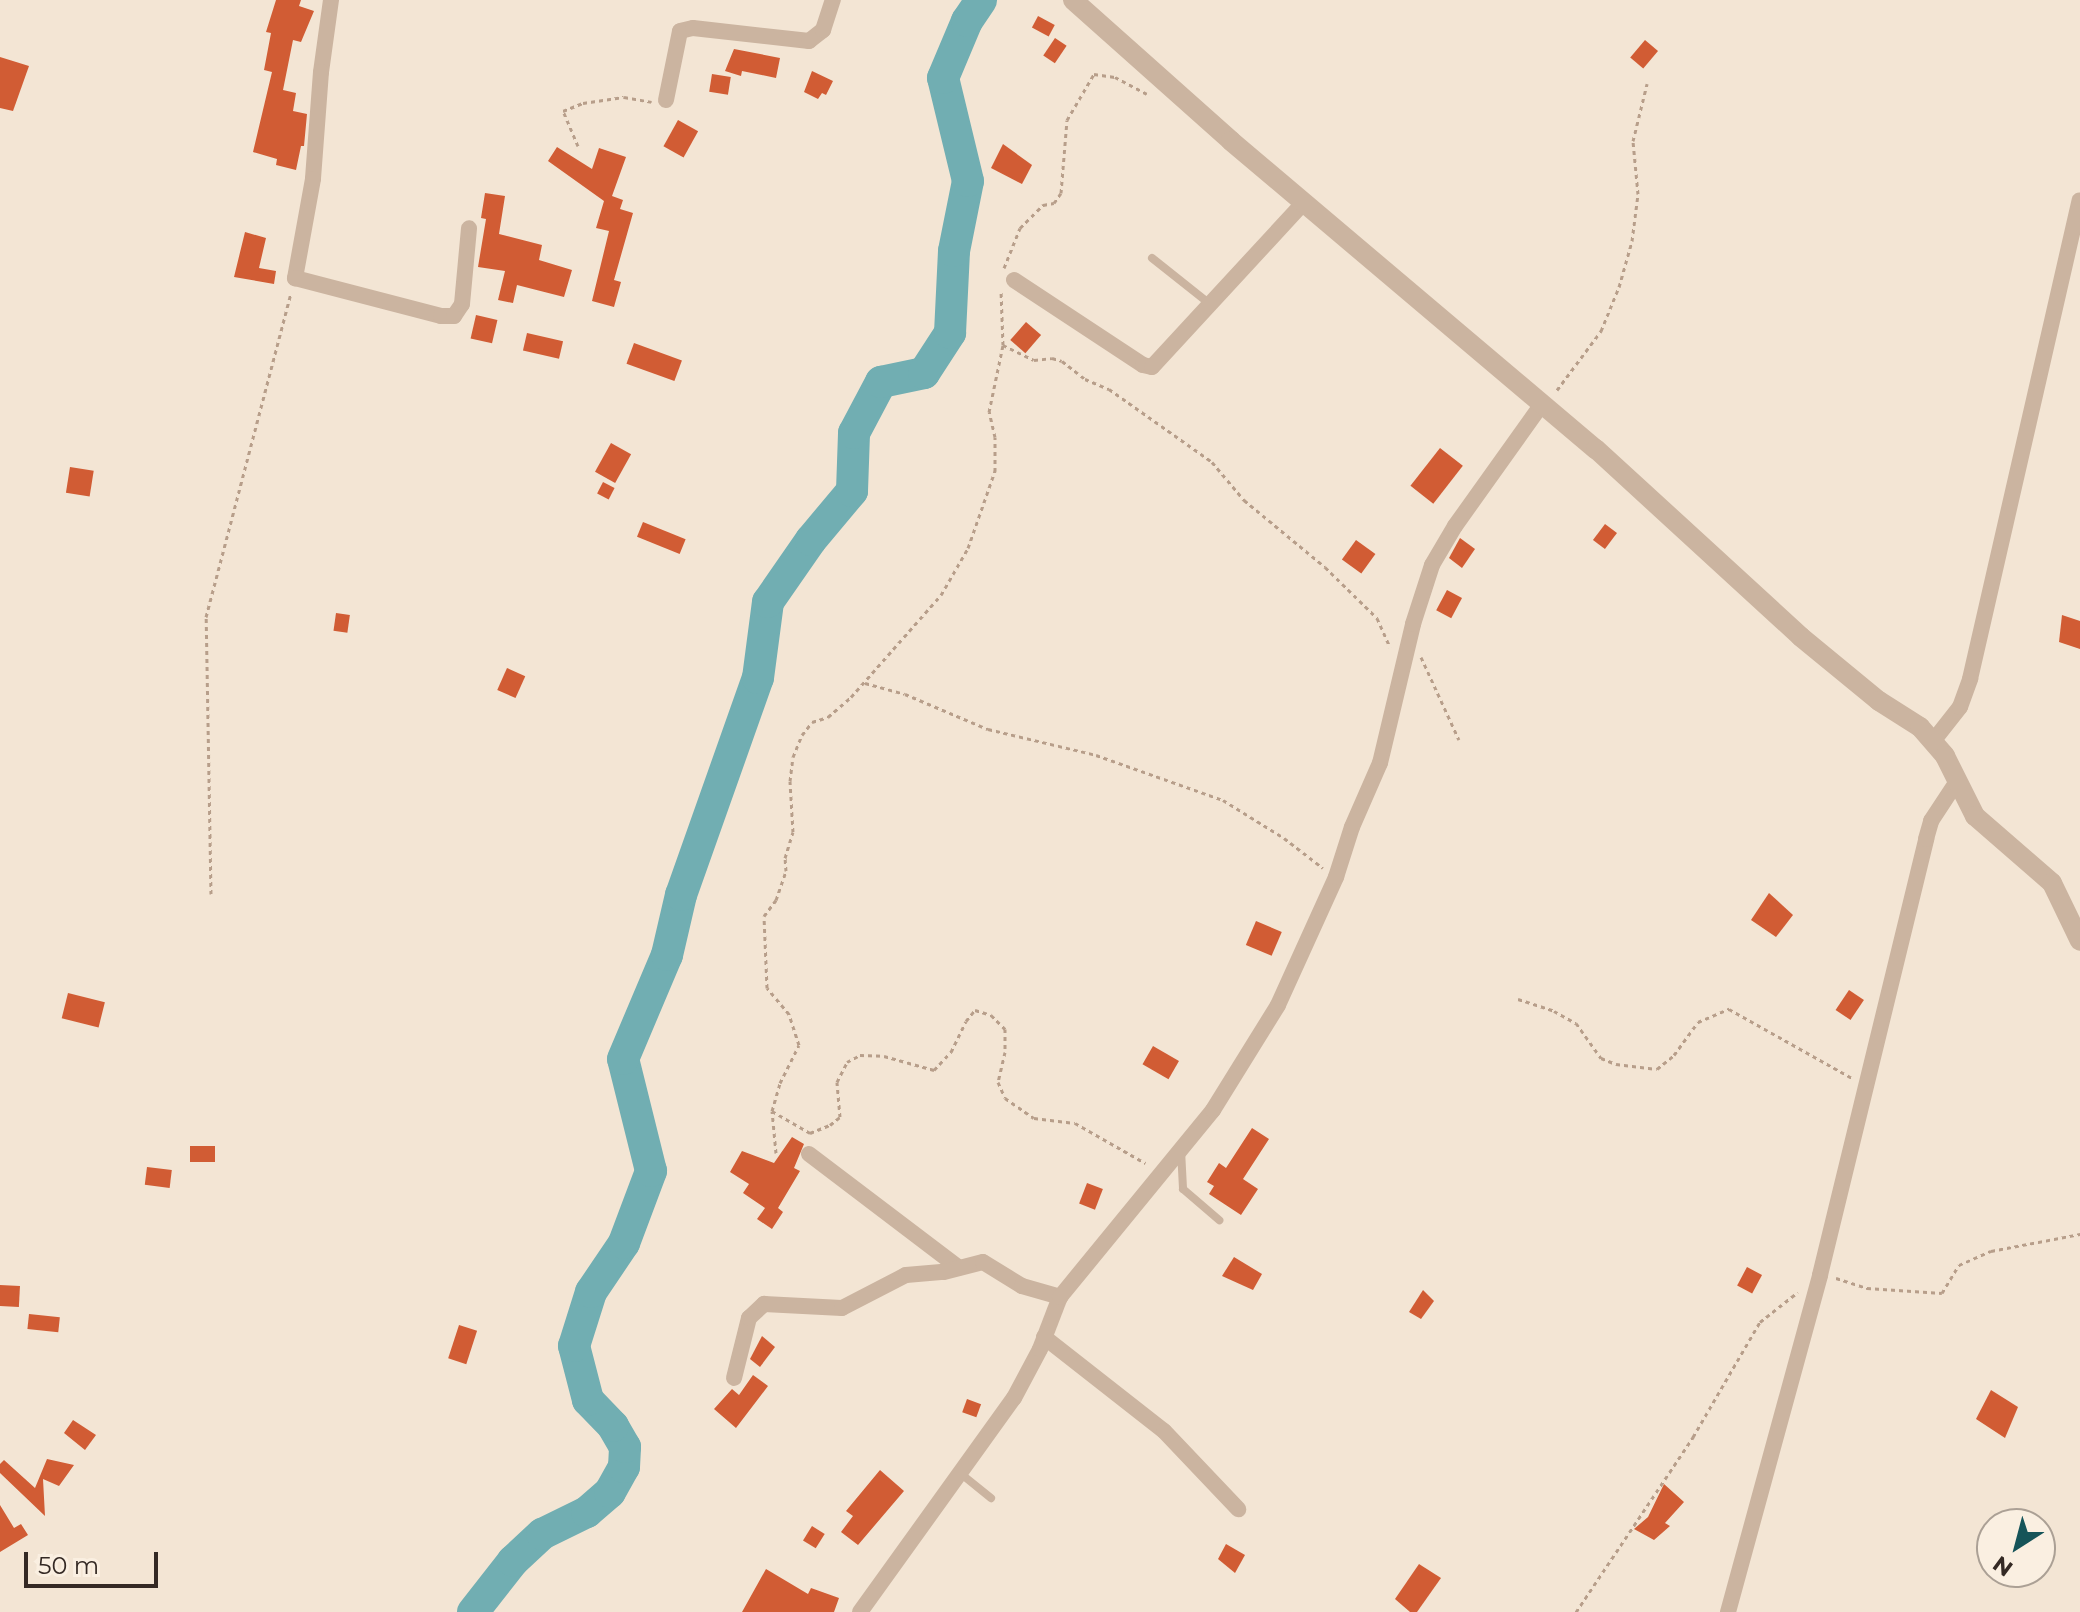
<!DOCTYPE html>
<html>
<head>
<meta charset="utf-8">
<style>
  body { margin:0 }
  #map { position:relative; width:2080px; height:1612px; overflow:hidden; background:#f3e5d4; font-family:Montserrat,sans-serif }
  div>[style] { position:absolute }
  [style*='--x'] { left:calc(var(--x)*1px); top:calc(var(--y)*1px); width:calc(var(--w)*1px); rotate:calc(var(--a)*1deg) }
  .river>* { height:32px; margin:-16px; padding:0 16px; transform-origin:16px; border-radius:16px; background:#71aeb2 }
  .building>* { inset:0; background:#d15c34; transform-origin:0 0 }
  .path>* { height:3px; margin-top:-1.5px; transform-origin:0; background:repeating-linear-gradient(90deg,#b79e8a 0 4px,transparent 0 8px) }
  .service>* { height:8px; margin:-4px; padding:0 4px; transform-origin:4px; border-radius:4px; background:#cbb4a0 }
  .minor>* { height:16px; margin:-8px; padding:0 8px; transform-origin:8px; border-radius:8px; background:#cbb4a0 }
  .tertiary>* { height:20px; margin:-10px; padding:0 10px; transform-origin:10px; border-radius:10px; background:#cbb4a0 }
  span { translate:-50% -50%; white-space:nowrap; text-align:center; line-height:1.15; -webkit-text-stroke:7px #faefe1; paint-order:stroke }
  .north { position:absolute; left:1976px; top:1508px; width:80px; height:80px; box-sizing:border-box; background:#faefe1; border:2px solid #aba095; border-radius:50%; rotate:216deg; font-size:22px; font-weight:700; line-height:32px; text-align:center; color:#342924 }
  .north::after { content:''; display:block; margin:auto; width:28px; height:36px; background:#165459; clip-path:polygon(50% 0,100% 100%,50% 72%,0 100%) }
  .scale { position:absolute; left:24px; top:1552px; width:134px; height:36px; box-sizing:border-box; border:4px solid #342924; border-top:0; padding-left:10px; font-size:24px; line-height:28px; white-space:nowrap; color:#342924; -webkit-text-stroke:6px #faefe1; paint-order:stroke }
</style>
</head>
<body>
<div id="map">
  <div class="river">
    <div style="--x:473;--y:1612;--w:65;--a:-51.9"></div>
    <div style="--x:513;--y:1561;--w:40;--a:-43"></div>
    <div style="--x:542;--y:1534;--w:50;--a:-26.1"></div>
    <div style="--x:587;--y:1512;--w:30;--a:-41"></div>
    <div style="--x:610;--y:1492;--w:29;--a:-61"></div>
    <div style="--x:624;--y:1467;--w:20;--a:-87"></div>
    <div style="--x:625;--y:1447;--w:24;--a:-120"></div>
    <div style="--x:613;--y:1426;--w:36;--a:-134"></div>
    <div style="--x:588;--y:1400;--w:56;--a:-104.5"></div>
    <div style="--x:574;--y:1346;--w:57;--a:-72.5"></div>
    <div style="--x:591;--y:1292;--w:59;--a:-56"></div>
    <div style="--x:624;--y:1243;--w:77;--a:-69.4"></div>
    <div style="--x:651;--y:1171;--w:115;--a:-104"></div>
    <div style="--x:623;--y:1059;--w:113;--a:-67.1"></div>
    <div style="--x:667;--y:955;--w:62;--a:-76.9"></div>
    <div style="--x:681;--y:895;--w:230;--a:-70.5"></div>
    <div style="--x:758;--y:678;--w:77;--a:-82.5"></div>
    <div style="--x:768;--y:602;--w:75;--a:-55.3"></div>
    <div style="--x:811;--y:540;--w:64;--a:-50.1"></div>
    <div style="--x:852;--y:491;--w:58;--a:-88"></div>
    <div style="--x:854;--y:433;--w:58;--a:-62.1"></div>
    <div style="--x:881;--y:382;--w:44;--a:-11.8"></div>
    <div style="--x:924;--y:373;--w:48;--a:-57"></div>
    <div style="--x:950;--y:333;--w:82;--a:-87.2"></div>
    <div style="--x:954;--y:251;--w:71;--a:-78.7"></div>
    <div style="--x:968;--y:181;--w:106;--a:-103.6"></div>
    <div style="--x:943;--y:78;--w:62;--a:-67.2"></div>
    <div style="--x:967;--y:21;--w:25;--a:-56"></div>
  </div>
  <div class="building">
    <div style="clip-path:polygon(276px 0,301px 0,299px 6px,314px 11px,301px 42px,293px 40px,283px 90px,296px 93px,293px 111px,307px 114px,304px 146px,301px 146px,296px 170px,276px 165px,277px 159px,253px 152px,272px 72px,264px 70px,271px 33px,266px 32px)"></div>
    <div style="left:1038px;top:16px;width:19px;height:13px;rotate:28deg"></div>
    <div style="left:1055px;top:38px;width:14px;height:21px;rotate:34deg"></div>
    <div style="left:1645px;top:40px;width:17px;height:23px;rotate:40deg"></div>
    <div style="clip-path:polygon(734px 49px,780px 58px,776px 78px,742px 71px,741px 76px,725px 71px)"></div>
    <div style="clip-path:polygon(0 57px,29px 66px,13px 111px,0 108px)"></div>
    <div style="clip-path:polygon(812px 71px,833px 81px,826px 95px,822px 93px,818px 99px,804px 92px)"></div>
    <div style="left:712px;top:74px;width:19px;height:18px;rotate:9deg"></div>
    <div style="left:678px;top:120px;width:23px;height:30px;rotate:29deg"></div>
    <div style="clip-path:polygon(1003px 144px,1032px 165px,1022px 184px,991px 168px)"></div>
    <div style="clip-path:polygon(557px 147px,592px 169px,599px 148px,626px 157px,612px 196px,623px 200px,620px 209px,633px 213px,614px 280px,621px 282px,614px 307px,592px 301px,609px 231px,596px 228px,604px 201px,548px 161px)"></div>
    <div style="clip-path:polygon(485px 193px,505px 196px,499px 234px,542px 245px,539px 260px,572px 270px,564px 297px,517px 285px,513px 303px,498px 300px,505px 271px,478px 267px,486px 219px,481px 218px)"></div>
    <div style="clip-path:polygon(245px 232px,266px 238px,259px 268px,276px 271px,274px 284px,234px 277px)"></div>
    <div style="left:476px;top:315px;width:22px;height:24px;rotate:13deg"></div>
    <div style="left:1026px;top:322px;width:20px;height:24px;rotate:41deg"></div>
    <div style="left:527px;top:333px;width:37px;height:18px;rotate:13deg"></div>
    <div style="left:634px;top:343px;width:51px;height:22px;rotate:20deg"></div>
    <div style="left:611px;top:443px;width:23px;height:33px;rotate:29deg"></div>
    <div style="left:1440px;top:448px;width:29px;height:48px;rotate:38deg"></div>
    <div style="left:70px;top:467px;width:24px;height:26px;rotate:9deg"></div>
    <div style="left:603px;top:482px;width:13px;height:13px;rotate:27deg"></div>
    <div style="left:643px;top:522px;width:46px;height:16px;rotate:22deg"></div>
    <div style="left:1605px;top:524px;width:15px;height:20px;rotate:37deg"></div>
    <div style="clip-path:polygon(1460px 538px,1475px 549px,1462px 568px,1449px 558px)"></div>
    <div style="left:1356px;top:540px;width:24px;height:24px;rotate:36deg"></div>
    <div style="left:1447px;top:590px;width:17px;height:23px;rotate:28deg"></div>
    <div style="left:336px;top:613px;width:14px;height:18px;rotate:8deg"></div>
    <div style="clip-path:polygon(2062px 615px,2080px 621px,2080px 649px,2059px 642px)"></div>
    <div style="left:507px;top:668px;width:20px;height:24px;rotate:24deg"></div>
    <div style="clip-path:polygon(1769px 893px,1793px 915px,1776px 937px,1751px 920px)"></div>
    <div style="left:1256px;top:921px;width:28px;height:26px;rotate:23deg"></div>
    <div style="left:1849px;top:990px;width:18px;height:24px;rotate:34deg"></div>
    <div style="left:68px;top:993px;width:38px;height:26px;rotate:14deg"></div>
    <div style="left:1153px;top:1046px;width:30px;height:21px;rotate:30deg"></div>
    <div style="clip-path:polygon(1252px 1128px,1269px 1139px,1243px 1179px,1258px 1189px,1241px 1215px,1209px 1194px,1214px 1186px,1207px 1182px,1219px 1163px,1226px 1168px)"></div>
    <div style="clip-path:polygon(792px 1137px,804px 1144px,794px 1168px,800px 1171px,778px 1208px,783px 1212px,772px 1229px,757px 1219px,765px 1208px,743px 1193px,749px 1184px,730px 1172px,742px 1151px,774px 1163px)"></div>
    <div style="left:190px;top:1146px;width:25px;height:16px"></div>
    <div style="left:147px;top:1167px;width:25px;height:18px;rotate:7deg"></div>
    <div style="left:1087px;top:1183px;width:17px;height:22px;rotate:21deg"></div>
    <div style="clip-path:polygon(1234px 1257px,1262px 1274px,1253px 1290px,1222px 1276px)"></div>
    <div style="left:1747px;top:1267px;width:17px;height:21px;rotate:28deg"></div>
    <div style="left:0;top:1285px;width:20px;height:21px;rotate:3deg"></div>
    <div style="clip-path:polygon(1423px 1290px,1434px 1301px,1421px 1319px,1409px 1312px)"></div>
    <div style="left:29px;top:1314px;width:31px;height:15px;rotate:6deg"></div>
    <div style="left:459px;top:1325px;width:19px;height:35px;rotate:18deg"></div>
    <div style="clip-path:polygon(762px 1336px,775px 1347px,760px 1367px,750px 1359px)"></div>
    <div style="clip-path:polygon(753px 1375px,768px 1386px,736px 1428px,714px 1409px,732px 1389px,739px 1395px)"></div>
    <div style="clip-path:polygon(1991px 1390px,2018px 1407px,2005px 1438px,1976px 1419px)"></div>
    <div style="left:967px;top:1399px;width:15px;height:14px;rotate:20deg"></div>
    <div style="clip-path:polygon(73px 1420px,96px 1435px,85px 1450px,64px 1433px)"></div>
    <div style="clip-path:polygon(47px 1459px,74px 1465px,59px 1486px,43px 1479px,45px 1516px,0 1473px,0 1464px,4px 1460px,35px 1488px)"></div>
    <div style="clip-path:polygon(880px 1470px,904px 1491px,858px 1545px,841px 1532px,853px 1516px,846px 1511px)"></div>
    <div style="clip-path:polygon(1664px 1484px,1684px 1502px,1665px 1523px,1670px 1526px,1654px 1540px,1634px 1529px,1648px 1517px)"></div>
    <div style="clip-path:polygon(0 1505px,14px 1528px,21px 1524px,28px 1535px,0 1552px)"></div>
    <div style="left:812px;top:1526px;width:15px;height:17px;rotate:32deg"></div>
    <div style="clip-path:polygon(1226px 1544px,1245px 1555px,1235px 1573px,1218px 1559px)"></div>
    <div style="clip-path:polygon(1419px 1564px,1441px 1578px,1417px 1612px,1410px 1612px,1395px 1599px)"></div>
    <div style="clip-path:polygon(766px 1569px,808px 1594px,811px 1588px,839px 1598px,834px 1612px,742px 1612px)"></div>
  </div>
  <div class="path">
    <div style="--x:578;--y:146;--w:38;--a:-113"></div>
    <div style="--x:563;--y:111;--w:22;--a:-22"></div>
    <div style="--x:583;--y:103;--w:41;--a:-8.3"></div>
    <div style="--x:624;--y:97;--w:28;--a:10"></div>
    <div style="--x:1004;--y:268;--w:43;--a:-68.2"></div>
    <div style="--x:1020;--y:228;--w:33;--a:-45"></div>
    <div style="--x:1043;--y:205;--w:11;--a:-10"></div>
    <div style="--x:1054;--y:203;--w:12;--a:-55"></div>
    <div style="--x:1061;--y:193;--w:73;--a:-85.3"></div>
    <div style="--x:1067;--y:120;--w:53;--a:-59.6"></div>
    <div style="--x:1094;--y:74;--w:21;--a:8"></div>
    <div style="--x:1115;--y:77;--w:36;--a:28"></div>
    <div style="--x:1003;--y:345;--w:34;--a:26"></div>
    <div style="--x:1034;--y:360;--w:18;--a:-6"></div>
    <div style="--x:1052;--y:358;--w:10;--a:17"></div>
    <div style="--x:1062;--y:361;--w:29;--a:38"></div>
    <div style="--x:1085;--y:379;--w:26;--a:23"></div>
    <div style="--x:1109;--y:389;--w:126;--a:35.3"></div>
    <div style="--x:1212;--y:462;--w:50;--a:49.9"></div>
    <div style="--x:1244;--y:500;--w:105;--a:39.6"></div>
    <div style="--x:1325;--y:567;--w:73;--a:44.4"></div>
    <div style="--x:1377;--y:618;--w:32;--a:66"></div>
    <div style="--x:1557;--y:390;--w:74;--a:-53.3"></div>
    <div style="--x:1601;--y:331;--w:48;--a:-67.8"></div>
    <div style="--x:1619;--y:287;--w:48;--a:-74.2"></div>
    <div style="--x:1632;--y:241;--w:47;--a:-82.7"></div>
    <div style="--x:1638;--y:194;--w:53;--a:-95.4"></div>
    <div style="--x:1633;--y:141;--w:59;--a:-76.2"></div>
    <div style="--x:1421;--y:657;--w:91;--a:65.4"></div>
    <div style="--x:865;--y:683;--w:41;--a:15.4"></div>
    <div style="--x:905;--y:694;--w:90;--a:22.9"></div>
    <div style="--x:988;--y:729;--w:111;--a:13.5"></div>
    <div style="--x:1096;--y:755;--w:135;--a:19.5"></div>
    <div style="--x:1223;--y:800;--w:72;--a:31.9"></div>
    <div style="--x:1284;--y:838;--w:49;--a:37.6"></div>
    <div style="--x:211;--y:894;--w:277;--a:-91"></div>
    <div style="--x:206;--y:617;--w:335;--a:-75.3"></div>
    <div style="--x:1518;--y:999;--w:38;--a:18"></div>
    <div style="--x:1554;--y:1011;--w:25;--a:29"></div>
    <div style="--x:1576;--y:1023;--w:43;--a:54.5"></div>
    <div style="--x:1601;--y:1058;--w:16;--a:22"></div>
    <div style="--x:1616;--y:1064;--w:41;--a:7"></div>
    <div style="--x:1657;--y:1069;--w:22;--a:-39"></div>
    <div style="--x:1674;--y:1055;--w:41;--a:-54"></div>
    <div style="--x:1698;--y:1022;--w:34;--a:-23"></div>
    <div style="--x:1729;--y:1009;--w:141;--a:29.3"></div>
    <div style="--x:772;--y:1111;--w:44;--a:30.1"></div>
    <div style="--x:810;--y:1133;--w:22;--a:-22"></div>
    <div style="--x:830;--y:1125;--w:13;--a:-39"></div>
    <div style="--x:840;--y:1117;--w:35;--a:-95"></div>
    <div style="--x:837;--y:1082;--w:22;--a:-63"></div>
    <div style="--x:847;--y:1062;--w:15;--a:-28"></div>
    <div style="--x:860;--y:1055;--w:24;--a:2"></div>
    <div style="--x:884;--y:1056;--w:52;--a:15.6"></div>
    <div style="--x:934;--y:1070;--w:25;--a:-47"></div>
    <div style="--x:951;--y:1052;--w:34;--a:-64"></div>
    <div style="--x:966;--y:1021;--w:14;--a:-51"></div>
    <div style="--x:975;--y:1010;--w:17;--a:17"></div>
    <div style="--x:991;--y:1015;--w:20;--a:45"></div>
    <div style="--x:1005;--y:1029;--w:23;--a:90"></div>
    <div style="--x:1005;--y:1052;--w:31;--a:103"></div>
    <div style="--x:998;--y:1082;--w:17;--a:66"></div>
    <div style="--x:1005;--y:1098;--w:35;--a:35"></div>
    <div style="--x:1034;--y:1118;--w:41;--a:7"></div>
    <div style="--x:1075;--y:1123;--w:81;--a:29.7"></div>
    <div style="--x:776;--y:1153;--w:42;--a:-95.4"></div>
    <div style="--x:772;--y:1111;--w:29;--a:-74"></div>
    <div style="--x:780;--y:1083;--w:42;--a:-63.4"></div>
    <div style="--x:799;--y:1045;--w:33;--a:-108"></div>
    <div style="--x:789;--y:1014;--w:34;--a:-130"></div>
    <div style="--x:767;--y:988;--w:72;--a:-92.4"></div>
    <div style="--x:764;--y:916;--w:20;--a:-53"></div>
    <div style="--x:776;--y:900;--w:31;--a:-71"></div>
    <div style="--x:786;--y:871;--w:13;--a:-94"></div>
    <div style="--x:785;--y:858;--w:27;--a:-73"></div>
    <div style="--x:793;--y:832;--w:51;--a:-93.4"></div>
    <div style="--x:790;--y:781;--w:24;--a:-83"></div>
    <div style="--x:793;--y:757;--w:24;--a:-68"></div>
    <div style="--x:802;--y:735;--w:16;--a:-52"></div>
    <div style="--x:812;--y:722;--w:17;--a:-17"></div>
    <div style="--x:828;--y:717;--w:30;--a:-41"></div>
    <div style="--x:851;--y:697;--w:136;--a:-48.6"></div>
    <div style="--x:941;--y:595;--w:54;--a:-60.1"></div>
    <div style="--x:968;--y:548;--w:82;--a:-70.7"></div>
    <div style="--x:995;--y:471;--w:34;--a:-90"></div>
    <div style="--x:995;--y:437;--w:26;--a:-103"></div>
    <div style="--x:989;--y:412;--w:68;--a:-78.2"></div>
    <div style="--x:1003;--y:345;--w:54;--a:-92.1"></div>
    <div style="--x:1836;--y:1278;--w:33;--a:18"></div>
    <div style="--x:1867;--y:1288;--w:75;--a:3.8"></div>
    <div style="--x:1942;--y:1293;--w:33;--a:-59"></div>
    <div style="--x:1959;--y:1265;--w:35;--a:-24"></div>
    <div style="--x:1991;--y:1251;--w:91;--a:-10.8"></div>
    <div style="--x:1576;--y:1612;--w:211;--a:-56.2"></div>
    <div style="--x:1693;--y:1437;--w:133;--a:-59.8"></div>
    <div style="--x:1760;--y:1322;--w:48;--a:-38.3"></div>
  </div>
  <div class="service">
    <div style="--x:1152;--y:258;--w:75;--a:38.5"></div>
    <div style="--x:1181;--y:1150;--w:39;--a:87"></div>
    <div style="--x:1183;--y:1189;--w:48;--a:40.7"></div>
    <div style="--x:960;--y:1473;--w:40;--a:39"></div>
  </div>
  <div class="minor">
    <div style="--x:331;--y:0;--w:73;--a:97.9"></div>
    <div style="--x:321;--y:72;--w:107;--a:94.3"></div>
    <div style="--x:313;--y:179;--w:101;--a:100.3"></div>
    <div style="--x:295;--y:278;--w:151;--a:14.6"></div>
    <div style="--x:441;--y:316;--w:13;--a:0"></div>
    <div style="--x:454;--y:316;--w:14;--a:-56"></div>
    <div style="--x:462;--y:304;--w:76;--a:-84.7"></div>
    <div style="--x:666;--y:100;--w:70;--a:-78.5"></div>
    <div style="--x:680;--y:31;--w:13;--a:-13"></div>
    <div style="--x:693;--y:28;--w:117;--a:6.4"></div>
    <div style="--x:809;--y:41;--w:18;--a:-38"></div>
    <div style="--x:823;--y:30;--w:32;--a:-72"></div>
    <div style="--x:1014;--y:280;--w:154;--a:33.4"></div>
    <div style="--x:1143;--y:365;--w:9;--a:13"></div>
    <div style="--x:1152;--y:367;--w:224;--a:-47.3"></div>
    <div style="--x:1934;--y:740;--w:42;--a:-51.8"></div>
    <div style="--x:1960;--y:707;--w:30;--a:-70"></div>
    <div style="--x:1970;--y:679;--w:491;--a:-77.1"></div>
    <div style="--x:809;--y:1154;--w:188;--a:37.2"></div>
    <div style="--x:1044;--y:1337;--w:152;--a:38.1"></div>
    <div style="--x:1164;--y:1431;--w:108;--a:46.5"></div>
    <div style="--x:734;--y:1378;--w:62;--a:-76"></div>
    <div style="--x:749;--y:1318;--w:21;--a:-43"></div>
    <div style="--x:764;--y:1304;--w:78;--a:2.9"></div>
    <div style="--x:842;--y:1308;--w:72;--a:-27.3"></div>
    <div style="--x:906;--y:1275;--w:38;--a:-5"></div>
    <div style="--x:944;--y:1272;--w:40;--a:-14.4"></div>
    <div style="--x:983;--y:1262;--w:46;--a:31.6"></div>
    <div style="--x:1022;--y:1286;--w:40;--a:16"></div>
    <div style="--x:860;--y:1612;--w:264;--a:-54.3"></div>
    <div style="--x:1014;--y:1398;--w:55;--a:-62"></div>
    <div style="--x:1040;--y:1349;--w:56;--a:-69"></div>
    <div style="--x:1060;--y:1297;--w:242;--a:-50.7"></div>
    <div style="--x:1213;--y:1110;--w:123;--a:-58.2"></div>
    <div style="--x:1278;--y:1005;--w:141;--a:-65.6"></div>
    <div style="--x:1336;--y:877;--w:52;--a:-72.3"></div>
    <div style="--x:1352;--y:827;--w:70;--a:-66.4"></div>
    <div style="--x:1380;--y:763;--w:143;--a:-76.6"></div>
    <div style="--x:1413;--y:624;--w:62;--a:-72.1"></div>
    <div style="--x:1432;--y:565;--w:45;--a:-59.5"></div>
    <div style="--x:1455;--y:526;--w:150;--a:-54.5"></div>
    <div style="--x:1728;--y:1612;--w:349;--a:-74.7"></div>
    <div style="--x:1820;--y:1275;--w:449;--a:-76.3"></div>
    <div style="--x:1926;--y:839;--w:19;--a:-74"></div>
    <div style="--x:1931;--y:821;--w:45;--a:-56.7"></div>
  </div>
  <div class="tertiary">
    <div style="--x:1073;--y:0;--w:212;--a:41.7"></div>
    <div style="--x:1231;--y:141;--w:478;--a:40.2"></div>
    <div style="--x:1596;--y:449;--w:278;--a:42.5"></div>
    <div style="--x:1801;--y:637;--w:101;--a:39.4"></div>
    <div style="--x:1879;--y:701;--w:49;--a:32.4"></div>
    <div style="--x:1920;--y:727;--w:38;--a:49"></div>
    <div style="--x:1945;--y:756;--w:67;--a:63.4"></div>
    <div style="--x:1975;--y:816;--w:102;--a:41"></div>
    <div style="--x:2052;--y:883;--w:64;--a:64.2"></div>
  </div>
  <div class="north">N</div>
  <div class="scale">50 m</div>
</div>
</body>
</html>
